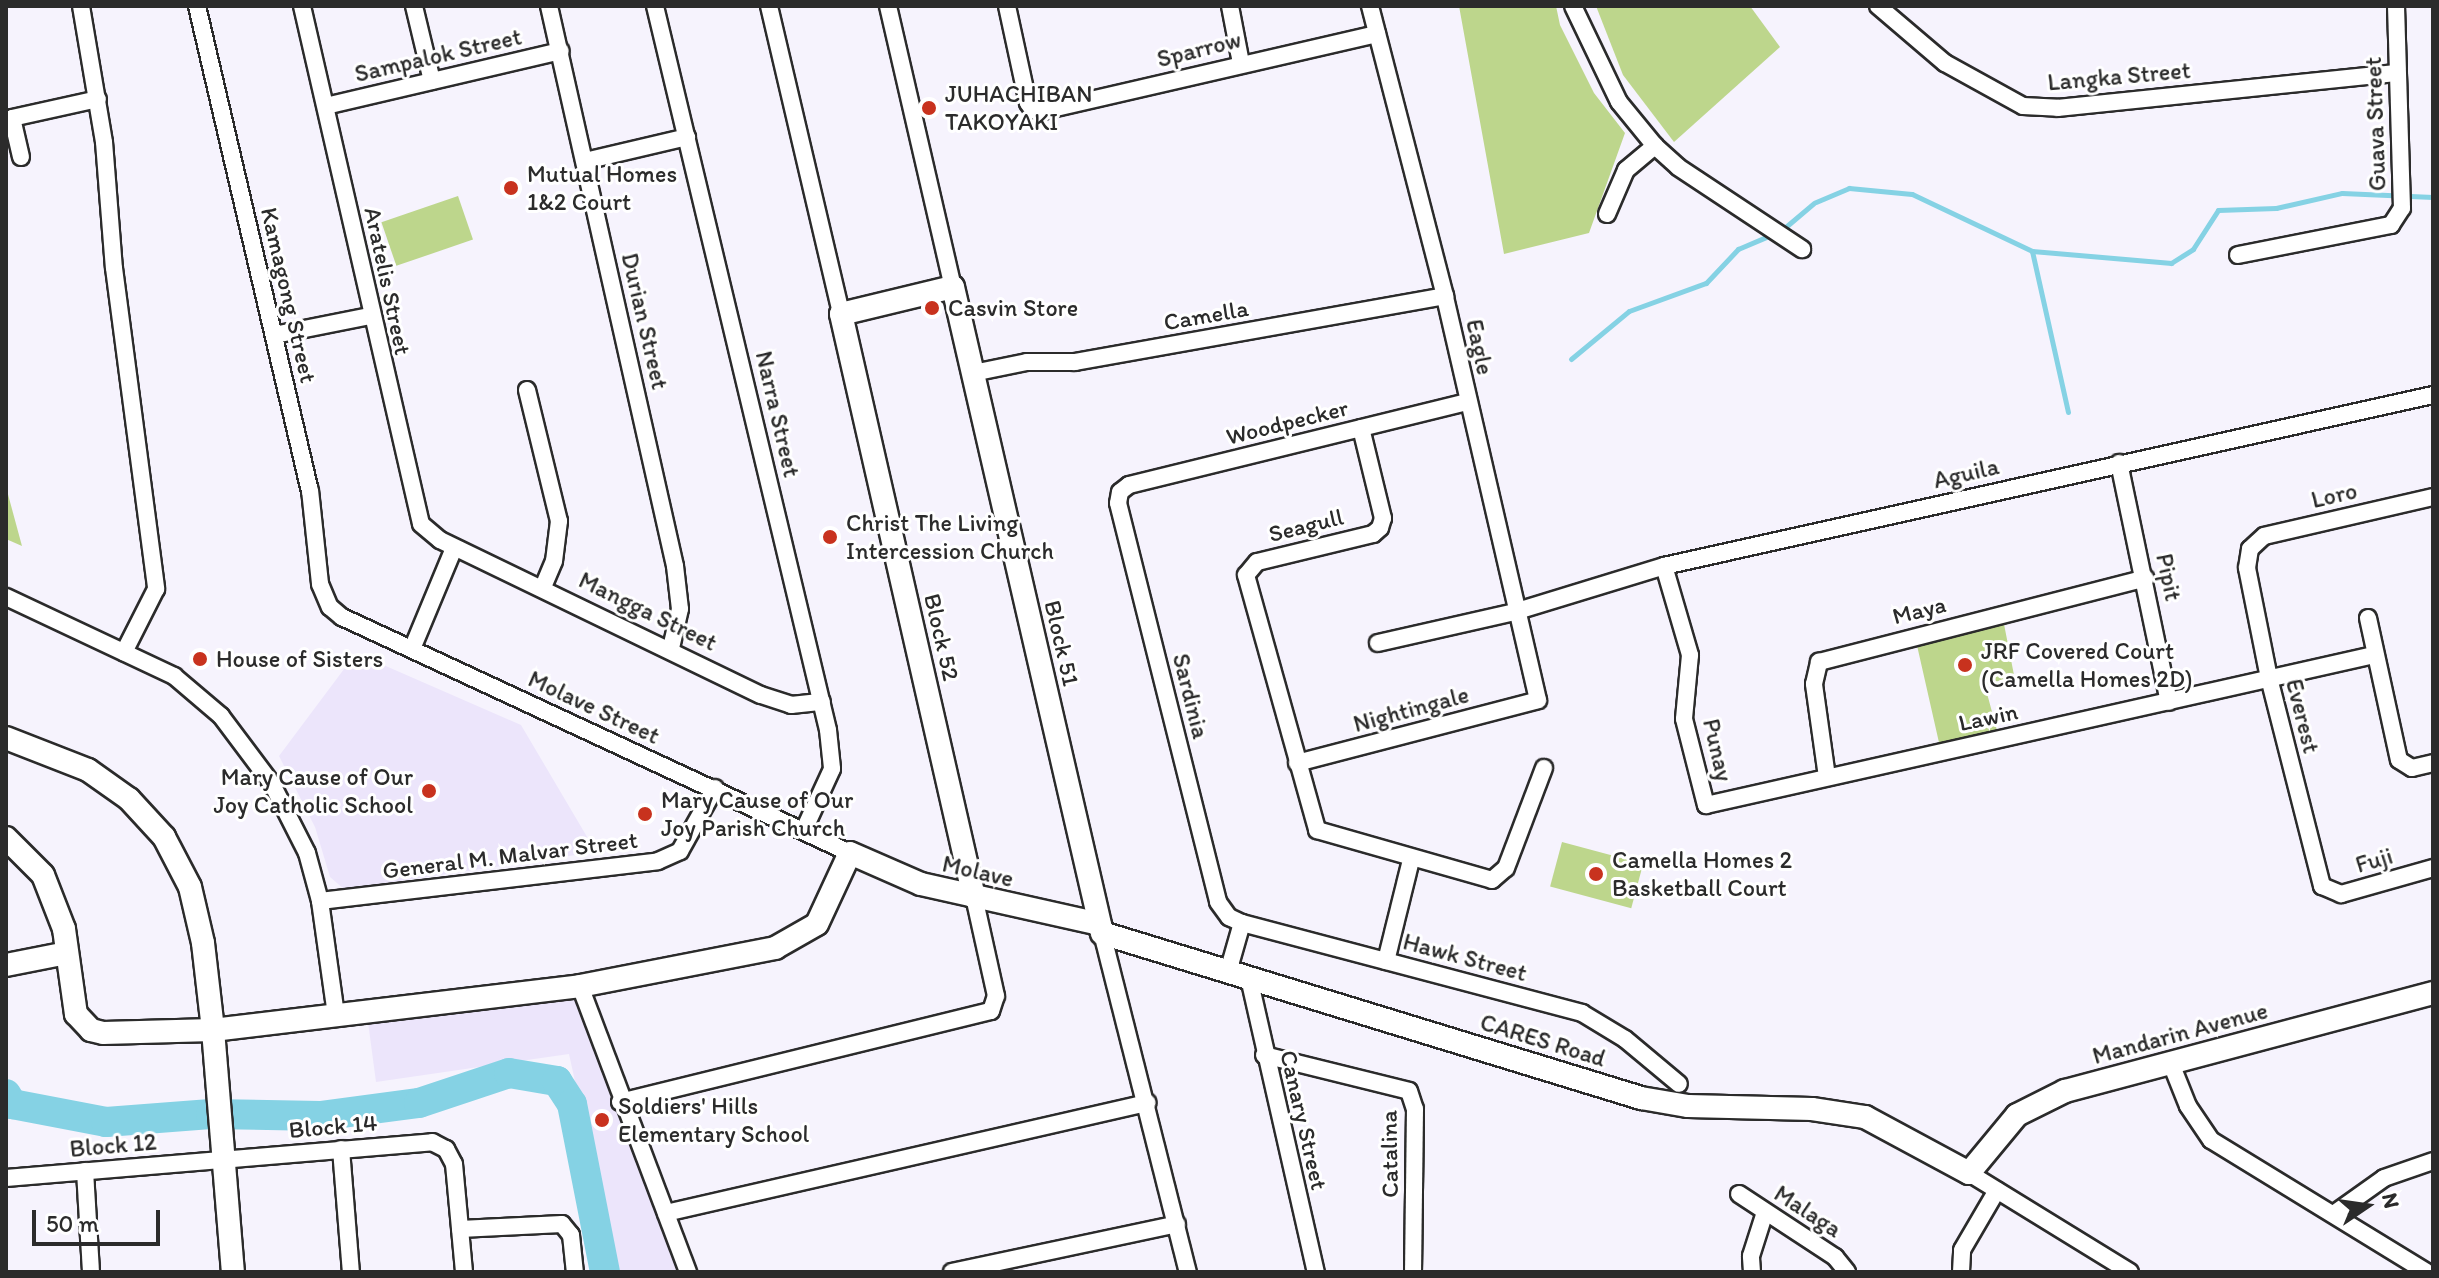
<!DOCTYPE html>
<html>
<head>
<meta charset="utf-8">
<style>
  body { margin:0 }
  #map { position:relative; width:2439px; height:1278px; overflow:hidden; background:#f6f3fd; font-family:Itim,sans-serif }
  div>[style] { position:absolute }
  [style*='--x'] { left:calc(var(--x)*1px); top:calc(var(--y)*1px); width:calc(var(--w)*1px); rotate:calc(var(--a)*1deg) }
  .built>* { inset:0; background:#ece5fb }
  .green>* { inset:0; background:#bdd68c; transform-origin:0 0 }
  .stream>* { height:5px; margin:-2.5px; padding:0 2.5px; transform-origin:2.5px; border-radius:2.5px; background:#85d2e4 }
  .river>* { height:30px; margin:-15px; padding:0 15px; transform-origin:15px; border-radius:15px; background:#85d2e4 }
  .roads { filter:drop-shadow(2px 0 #2b2b2b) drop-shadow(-2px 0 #2b2b2b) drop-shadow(0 2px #2b2b2b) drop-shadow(0 -2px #2b2b2b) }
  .street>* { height:16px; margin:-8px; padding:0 8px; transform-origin:8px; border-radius:8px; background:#fff }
  .secondary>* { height:22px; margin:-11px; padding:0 11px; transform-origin:11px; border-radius:11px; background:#fff }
  .dots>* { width:22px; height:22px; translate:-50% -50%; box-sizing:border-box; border:4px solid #fff; border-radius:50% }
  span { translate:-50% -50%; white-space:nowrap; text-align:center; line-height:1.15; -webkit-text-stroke:6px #fff; paint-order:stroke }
  .street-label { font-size:24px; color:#2b2b2b }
  .poi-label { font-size:24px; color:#2b2b2b }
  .left { translate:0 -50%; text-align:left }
  .right { translate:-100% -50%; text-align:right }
  .frame { position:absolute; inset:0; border:8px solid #2b2b2b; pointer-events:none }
  .north { position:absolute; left:2327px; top:1166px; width:80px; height:80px; -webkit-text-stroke:6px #fff; paint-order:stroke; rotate:77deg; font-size:22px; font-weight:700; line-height:32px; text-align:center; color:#2b2b2b }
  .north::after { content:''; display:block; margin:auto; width:28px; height:36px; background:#2b2b2b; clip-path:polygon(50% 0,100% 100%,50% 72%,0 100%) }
  .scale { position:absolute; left:32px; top:1210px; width:128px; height:36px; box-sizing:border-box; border:4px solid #2b2b2b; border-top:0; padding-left:10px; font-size:24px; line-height:28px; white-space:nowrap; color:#2b2b2b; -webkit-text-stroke:6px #fff; paint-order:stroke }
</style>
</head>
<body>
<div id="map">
  <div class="built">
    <div style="clip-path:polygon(356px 653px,521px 725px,596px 852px,344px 889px,330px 877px,315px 827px,279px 756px)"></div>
    <div style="clip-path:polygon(573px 991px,635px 1158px,679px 1272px,617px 1272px,569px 1054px,376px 1082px,368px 1022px)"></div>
  </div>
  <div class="green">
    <div style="clip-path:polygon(1459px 6px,1556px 6px,1560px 25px,1594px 93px,1625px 133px,1589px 233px,1504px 254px)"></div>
    <div style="clip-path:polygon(1596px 6px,1750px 6px,1780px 47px,1674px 142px,1623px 75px)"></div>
    <div style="left:458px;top:196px;width:46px;height:81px;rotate:71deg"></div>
    <div style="clip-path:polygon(6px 487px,22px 546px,6px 539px)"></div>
    <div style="clip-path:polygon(2003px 619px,2014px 675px,1985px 686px,1998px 734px,1940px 747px,1916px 641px)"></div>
    <div style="left:1562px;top:842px;width:84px;height:46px;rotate:15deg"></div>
  </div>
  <div class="stream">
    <div style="--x:1816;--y:202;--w:36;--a:-23"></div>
    <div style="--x:1849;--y:188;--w:63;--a:5.4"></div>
    <div style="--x:1912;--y:194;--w:133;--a:25.4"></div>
    <div style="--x:2032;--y:251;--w:140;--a:4.9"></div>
    <div style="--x:2171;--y:263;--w:26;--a:-32"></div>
    <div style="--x:2193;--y:249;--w:46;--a:-57.3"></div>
    <div style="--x:2218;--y:210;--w:58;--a:-2"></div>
    <div style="--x:2276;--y:208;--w:68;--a:-12.8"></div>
    <div style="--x:2342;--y:193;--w:91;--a:2.5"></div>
    <div style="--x:1782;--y:230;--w:42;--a:-40.2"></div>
    <div style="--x:2032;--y:251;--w:165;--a:77.4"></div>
    <div style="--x:1571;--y:359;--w:75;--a:-39.6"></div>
    <div style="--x:1629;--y:311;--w:82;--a:-20"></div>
    <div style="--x:1706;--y:283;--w:47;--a:-46.7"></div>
    <div style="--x:1738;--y:249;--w:38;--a:-23"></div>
  </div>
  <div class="river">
    <div style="--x:6;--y:1094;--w:12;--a:59"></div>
    <div style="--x:12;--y:1104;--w:96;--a:10.8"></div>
    <div style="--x:106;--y:1122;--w:105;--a:-4.4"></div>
    <div style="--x:211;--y:1114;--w:109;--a:1.1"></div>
    <div style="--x:320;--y:1116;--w:100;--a:-7.5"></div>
    <div style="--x:419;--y:1103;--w:95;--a:-18.4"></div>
    <div style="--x:509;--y:1073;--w:49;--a:9.5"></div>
    <div style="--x:557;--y:1081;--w:27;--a:57"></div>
    <div style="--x:572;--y:1104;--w:171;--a:78.9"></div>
  </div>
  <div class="roads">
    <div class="street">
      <div style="--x:81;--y:6;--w:138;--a:80.4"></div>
      <div style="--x:104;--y:142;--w:126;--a:85.5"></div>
      <div style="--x:114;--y:268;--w:324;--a:82.5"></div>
      <div style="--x:156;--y:589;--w:71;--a:116.9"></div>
      <div style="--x:197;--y:6;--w:497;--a:76.9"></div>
      <div style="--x:310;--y:490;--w:95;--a:83.9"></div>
      <div style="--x:320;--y:584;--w:25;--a:67"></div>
      <div style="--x:330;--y:607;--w:16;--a:40"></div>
      <div style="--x:342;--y:617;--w:560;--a:24.92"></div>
      <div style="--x:302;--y:6;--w:531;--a:77.06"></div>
      <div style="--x:421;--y:524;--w:25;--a:40"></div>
      <div style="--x:440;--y:540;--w:356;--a:25.8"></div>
      <div style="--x:761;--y:695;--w:32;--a:18"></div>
      <div style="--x:791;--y:705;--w:31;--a:-6"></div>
      <div style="--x:414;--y:6;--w:77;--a:76.5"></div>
      <div style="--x:549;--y:6;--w:574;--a:77.32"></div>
      <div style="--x:675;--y:566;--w:43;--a:83.4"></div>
      <div style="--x:680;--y:609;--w:39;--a:103"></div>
      <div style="--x:655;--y:6;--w:744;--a:76.56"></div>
      <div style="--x:828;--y:730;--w:39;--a:84"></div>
      <div style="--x:832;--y:769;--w:67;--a:114.7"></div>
      <div style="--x:769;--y:6;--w:316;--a:76.8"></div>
      <div style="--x:888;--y:6;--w:288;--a:77"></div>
      <div style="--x:1007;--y:6;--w:99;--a:77.8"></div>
      <div style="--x:1028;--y:103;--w:9;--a:54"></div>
      <div style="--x:1033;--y:110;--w:10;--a:6"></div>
      <div style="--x:1043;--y:111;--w:343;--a:-13"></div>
      <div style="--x:1230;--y:6;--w:58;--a:79.1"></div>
      <div style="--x:1573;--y:6;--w:106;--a:64.4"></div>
      <div style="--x:1619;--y:102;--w:57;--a:50.7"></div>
      <div style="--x:1655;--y:146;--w:31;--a:42"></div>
      <div style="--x:1678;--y:167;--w:149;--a:33.5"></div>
      <div style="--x:1878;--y:6;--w:88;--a:40.4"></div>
      <div style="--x:1945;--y:63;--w:89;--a:28.9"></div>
      <div style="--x:2023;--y:106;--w:35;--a:3"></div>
      <div style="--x:2058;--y:108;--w:339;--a:-5.9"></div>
      <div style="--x:326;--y:106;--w:241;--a:-13.2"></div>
      <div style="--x:21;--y:157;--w:40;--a:-103"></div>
      <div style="--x:12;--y:118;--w:88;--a:-12.5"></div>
      <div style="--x:585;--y:161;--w:105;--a:-13.2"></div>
      <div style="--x:1607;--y:214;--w:48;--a:-66.6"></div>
      <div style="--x:1626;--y:170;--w:38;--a:-40"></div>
      <div style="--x:2238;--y:255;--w:156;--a:-11.1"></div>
      <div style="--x:2391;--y:225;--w:20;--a:-57"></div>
      <div style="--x:2402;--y:208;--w:202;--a:-91.7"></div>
      <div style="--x:274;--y:335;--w:98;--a:-11.2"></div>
      <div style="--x:973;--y:373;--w:55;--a:-11.5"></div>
      <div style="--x:1027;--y:362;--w:48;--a:0"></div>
      <div style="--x:1075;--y:362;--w:376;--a:-10.1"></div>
      <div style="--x:527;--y:390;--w:135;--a:76.3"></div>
      <div style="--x:559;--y:521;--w:40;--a:97.1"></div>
      <div style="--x:554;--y:561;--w:28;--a:113"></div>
      <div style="--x:1467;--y:402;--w:348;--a:166.2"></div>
      <div style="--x:1129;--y:485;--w:11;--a:142"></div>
      <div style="--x:1120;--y:492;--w:11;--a:100"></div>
      <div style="--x:1118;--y:503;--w:411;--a:75.9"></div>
      <div style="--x:1218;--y:902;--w:19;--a:54"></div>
      <div style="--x:1229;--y:917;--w:14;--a:25"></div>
      <div style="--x:1242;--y:923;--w:352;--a:14.8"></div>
      <div style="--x:1582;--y:1013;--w:50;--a:31.2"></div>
      <div style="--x:1625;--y:1039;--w:70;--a:39.8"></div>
      <div style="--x:1361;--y:428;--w:93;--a:76.3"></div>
      <div style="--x:1383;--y:518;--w:10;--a:107"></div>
      <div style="--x:1380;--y:528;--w:9;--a:139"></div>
      <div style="--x:1373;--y:534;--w:119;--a:166.4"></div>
      <div style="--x:1257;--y:562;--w:17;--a:130"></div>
      <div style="--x:1246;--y:575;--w:265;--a:74.4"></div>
      <div style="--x:1317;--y:830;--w:182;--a:15.9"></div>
      <div style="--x:1492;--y:880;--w:18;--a:-41"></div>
      <div style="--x:1506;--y:868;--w:107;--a:-69.2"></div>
      <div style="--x:2119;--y:463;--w:244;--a:78.2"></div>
      <div style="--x:2433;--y:497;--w:173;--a:167"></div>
      <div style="--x:2264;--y:536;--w:19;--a:137"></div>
      <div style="--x:2250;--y:549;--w:19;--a:99"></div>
      <div style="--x:2247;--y:568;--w:112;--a:78.7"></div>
      <div style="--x:2269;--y:678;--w:215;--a:75.7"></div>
      <div style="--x:2322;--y:886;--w:21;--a:23"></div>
      <div style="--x:2341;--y:894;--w:96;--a:-15.8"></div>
      <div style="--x:1664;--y:566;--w:93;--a:73.7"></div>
      <div style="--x:1690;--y:655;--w:64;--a:95.4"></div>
      <div style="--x:1684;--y:719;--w:89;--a:75.7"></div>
      <div style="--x:1706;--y:805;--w:685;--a:-12.66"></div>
      <div style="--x:6;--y:597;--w:186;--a:25.2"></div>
      <div style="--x:174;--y:676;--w:62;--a:40.4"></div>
      <div style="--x:221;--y:716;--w:85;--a:53.1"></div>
      <div style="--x:272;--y:784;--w:77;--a:63.1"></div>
      <div style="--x:307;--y:853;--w:50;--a:74.8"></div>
      <div style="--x:320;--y:901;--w:115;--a:82"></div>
      <div style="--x:2368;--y:618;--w:145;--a:77.7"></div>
      <div style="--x:2399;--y:760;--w:15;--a:32"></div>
      <div style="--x:2412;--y:768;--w:22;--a:-13"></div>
      <div style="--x:1378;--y:643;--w:139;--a:-12.8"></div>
      <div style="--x:1514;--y:612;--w:157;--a:-17"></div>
      <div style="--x:1664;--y:566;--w:788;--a:-12.54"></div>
      <div style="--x:412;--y:649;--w:109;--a:-67.4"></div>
      <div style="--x:1297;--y:763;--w:249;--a:-14.6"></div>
      <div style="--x:1538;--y:700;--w:415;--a:-103"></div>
      <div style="--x:1445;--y:296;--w:300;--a:-104.5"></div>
      <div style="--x:1827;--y:777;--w:94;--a:-98"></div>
      <div style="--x:1814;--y:684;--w:23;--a:-77"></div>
      <div style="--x:1819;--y:662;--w:337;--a:-14.4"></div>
      <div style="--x:320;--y:901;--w:340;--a:-6.7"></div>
      <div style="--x:658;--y:861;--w:24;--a:-24"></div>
      <div style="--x:680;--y:851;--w:72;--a:-60.9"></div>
      <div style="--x:1102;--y:933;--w:350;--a:75.8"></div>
      <div style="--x:1386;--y:961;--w:104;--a:-76.1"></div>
      <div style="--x:1228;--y:972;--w:51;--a:-74.1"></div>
      <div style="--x:1249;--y:978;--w:302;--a:77.2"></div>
      <div style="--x:580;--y:986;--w:306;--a:69.3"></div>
      <div style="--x:1264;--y:1055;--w:149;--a:13.9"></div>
      <div style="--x:1409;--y:1091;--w:19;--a:72"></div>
      <div style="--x:1415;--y:1109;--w:163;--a:90.7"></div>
      <div style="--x:2170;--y:1061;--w:48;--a:68.2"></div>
      <div style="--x:2188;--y:1106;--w:41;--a:55.9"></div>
      <div style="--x:2211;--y:1140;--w:252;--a:31.5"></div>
      <div style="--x:620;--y:1102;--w:382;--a:-13.8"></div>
      <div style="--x:991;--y:1011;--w:16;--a:-72"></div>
      <div style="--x:996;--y:996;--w:101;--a:-102.5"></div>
      <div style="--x:341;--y:1149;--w:123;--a:85.4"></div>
      <div style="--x:85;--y:1171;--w:101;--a:86.6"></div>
      <div style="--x:1969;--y:1173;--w:189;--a:31.6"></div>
      <div style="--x:6;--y:1178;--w:428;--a:-4.8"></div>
      <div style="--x:432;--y:1142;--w:16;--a:27"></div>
      <div style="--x:446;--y:1149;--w:17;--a:62"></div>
      <div style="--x:454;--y:1164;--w:108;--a:84.7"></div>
      <div style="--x:1739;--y:1194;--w:115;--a:33.3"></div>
      <div style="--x:1835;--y:1257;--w:19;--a:51"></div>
      <div style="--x:666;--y:1213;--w:494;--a:-12.9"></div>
      <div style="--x:2335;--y:1213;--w:60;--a:-35.5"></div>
      <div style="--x:2384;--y:1178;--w:52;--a:-19.1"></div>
      <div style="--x:460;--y:1229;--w:102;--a:-2.8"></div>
      <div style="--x:562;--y:1224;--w:14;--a:51"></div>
      <div style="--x:571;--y:1235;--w:37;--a:84"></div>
      <div style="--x:952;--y:1272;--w:230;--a:-12"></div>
      <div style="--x:1752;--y:1272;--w:16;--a:-94"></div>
      <div style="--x:1751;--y:1256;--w:46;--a:-72.3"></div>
      <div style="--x:1961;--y:1272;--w:22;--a:-87"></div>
      <div style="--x:1962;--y:1250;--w:69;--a:-59.7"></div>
    </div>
    <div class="secondary">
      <div style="--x:6;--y:738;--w:88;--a:21.3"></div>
      <div style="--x:88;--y:770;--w:50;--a:35.3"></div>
      <div style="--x:129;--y:799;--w:52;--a:47.4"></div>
      <div style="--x:164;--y:837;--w:56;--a:62.5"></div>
      <div style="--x:190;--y:887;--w:57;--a:76.9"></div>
      <div style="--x:203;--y:943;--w:88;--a:83.4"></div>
      <div style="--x:213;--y:1030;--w:243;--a:85.3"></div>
      <div style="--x:6;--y:838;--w:52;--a:45"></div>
      <div style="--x:43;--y:875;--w:58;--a:68.7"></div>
      <div style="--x:64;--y:929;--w:86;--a:82"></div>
      <div style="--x:76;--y:1014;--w:22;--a:47"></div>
      <div style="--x:91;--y:1030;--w:12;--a:14"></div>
      <div style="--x:103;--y:1033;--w:110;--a:-1.6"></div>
      <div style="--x:213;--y:1030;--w:370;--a:-6.8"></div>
      <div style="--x:580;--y:986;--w:199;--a:-11"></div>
      <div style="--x:775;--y:948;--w:48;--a:-29.7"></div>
      <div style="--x:817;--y:924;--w:78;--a:-65.1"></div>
      <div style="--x:850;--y:853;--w:77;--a:23.6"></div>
      <div style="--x:921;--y:884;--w:183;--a:12.6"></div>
      <div style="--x:974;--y:897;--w:598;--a:-102.85"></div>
      <div style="--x:841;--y:314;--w:115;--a:-13.6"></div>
      <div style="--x:953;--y:287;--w:663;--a:77.01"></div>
      <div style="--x:1102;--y:933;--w:564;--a:17.02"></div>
      <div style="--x:1641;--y:1098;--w:48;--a:9.7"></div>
      <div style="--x:1688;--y:1106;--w:124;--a:1.4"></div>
      <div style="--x:1812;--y:1109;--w:54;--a:8.6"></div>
      <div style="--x:1865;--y:1117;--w:118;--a:28.3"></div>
      <div style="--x:1969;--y:1173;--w:75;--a:-50.4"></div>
      <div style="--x:2017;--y:1115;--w:54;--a:-26.6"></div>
      <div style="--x:2065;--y:1091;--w:381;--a:-14.9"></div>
      <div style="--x:6;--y:965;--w:62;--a:-11.1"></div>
    </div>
  </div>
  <div class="dots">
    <div style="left:929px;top:108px;background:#c8321e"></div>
    <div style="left:511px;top:188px;background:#c8321e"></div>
    <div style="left:932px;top:308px;background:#c8321e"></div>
    <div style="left:830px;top:537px;background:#c8321e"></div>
    <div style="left:200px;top:659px;background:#c8321e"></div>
    <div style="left:1965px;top:665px;background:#c8321e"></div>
    <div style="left:429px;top:791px;background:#c8321e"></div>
    <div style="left:645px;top:814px;background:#c8321e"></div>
    <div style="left:1596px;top:874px;background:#c8321e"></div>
    <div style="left:602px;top:1120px;background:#c8321e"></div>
  </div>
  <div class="street-label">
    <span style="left:1199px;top:49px;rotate:-14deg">Sparrow</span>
    <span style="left:438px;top:55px;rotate:-13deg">Sampalok Street</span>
    <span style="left:2119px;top:76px;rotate:-5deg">Langka Street</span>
    <span style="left:2375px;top:124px;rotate:-92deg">Guava Street</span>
    <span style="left:388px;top:281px;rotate:78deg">Aratelis Street</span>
    <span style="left:289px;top:295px;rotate:77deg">Kamagong Street</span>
    <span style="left:1206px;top:315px;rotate:-10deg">Camella</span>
    <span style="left:645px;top:321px;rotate:77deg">Durian Street</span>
    <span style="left:1480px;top:347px;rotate:78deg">Eagle</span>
    <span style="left:778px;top:414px;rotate:77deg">Narra Street</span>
    <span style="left:1287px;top:422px;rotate:-14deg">Woodpecker</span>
    <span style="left:1966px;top:473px;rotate:-13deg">Aguila</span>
    <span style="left:2334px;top:495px;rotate:-13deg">Loro</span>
    <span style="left:1306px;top:525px;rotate:-14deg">Seagull</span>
    <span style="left:2169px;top:577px;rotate:78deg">Pipit</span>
    <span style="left:1919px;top:610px;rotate:-14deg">Maya</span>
    <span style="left:648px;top:611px;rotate:26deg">Mangga Street</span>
    <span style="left:942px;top:637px;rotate:77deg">Block 52</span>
    <span style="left:1062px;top:643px;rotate:77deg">Block 51</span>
    <span style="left:1191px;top:696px;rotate:76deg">Sardinia</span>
    <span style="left:594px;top:707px;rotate:25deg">Molave Street</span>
    <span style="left:1411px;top:709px;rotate:-15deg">Nightingale</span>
    <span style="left:2303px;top:716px;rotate:76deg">Everest</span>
    <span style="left:1988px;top:717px;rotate:-12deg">Lawin</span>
    <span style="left:1718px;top:750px;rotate:77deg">Punay</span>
    <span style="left:510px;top:855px;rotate:-7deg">General M. Malvar Street</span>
    <span style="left:2374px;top:860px;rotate:-16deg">Fuji</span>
    <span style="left:978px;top:871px;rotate:13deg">Molave</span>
    <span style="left:1465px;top:957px;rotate:15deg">Hawk Street</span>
    <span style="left:2180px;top:1033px;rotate:-15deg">Mandarin Avenue</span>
    <span style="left:1543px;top:1040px;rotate:17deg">CARES Road</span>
    <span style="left:1304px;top:1120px;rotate:77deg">Canary Street</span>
    <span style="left:333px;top:1126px;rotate:-5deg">Block 14</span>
    <span style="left:113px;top:1145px;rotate:-5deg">Block 12</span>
    <span style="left:1389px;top:1154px;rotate:-91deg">Catalina</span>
    <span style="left:1808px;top:1211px;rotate:33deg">Malaga</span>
  </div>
  <div class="poi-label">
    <span class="left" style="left:945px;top:108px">JUHACHIBAN<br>TAKOYAKI</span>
    <span class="left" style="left:527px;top:188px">Mutual Homes<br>1&amp;2 Court</span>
    <span class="left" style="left:948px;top:308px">Casvin Store</span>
    <span class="left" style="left:846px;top:537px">Christ The Living<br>Intercession Church</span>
    <span class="left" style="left:1981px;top:665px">JRF Covered Court<br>(Camella Homes 2D)</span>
    <span class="left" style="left:216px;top:659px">House of Sisters</span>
    <span class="right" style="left:413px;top:791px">Mary Cause of Our<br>Joy Catholic School</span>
    <span class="left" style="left:661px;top:814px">Mary Cause of Our<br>Joy Parish Church</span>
    <span class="left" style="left:1612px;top:874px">Camella Homes 2<br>Basketball Court</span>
    <span class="left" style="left:618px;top:1120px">Soldiers' Hills<br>Elementary School</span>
  </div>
  <div class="frame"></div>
  <div class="north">N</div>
  <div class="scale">50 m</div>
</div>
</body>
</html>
